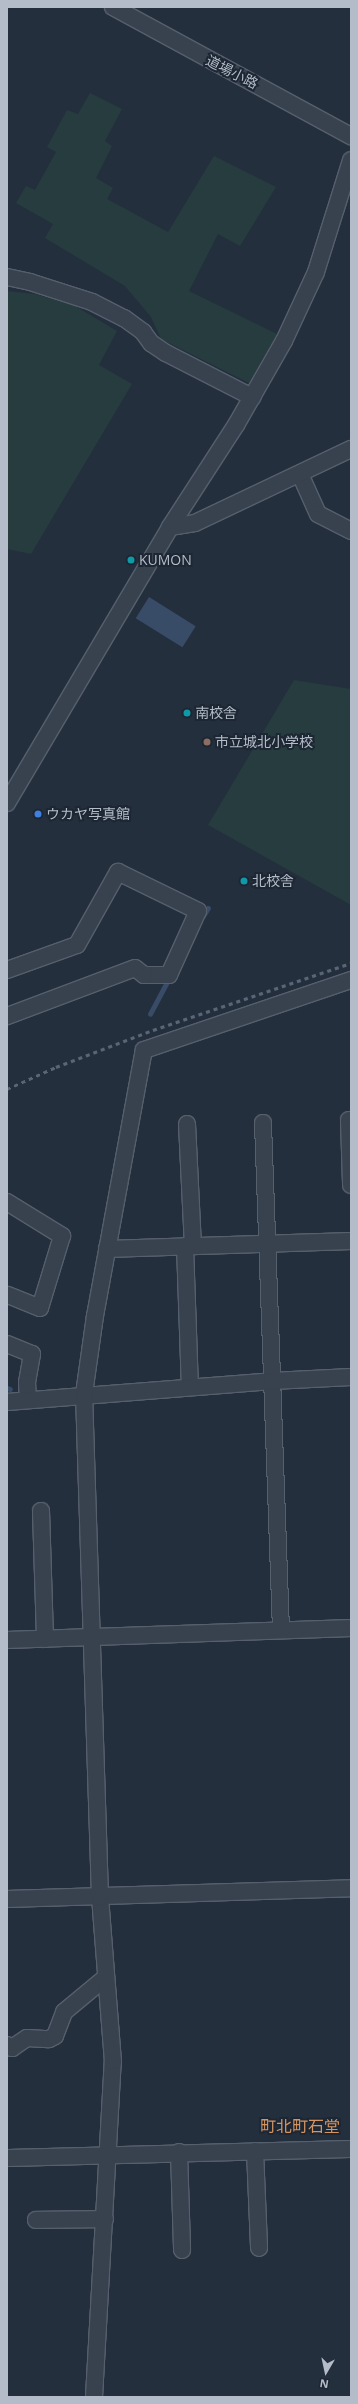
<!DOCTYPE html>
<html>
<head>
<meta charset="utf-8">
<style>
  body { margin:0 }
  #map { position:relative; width:358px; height:2404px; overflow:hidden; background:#242f3e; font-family:"Open Sans","Noto Sans JP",sans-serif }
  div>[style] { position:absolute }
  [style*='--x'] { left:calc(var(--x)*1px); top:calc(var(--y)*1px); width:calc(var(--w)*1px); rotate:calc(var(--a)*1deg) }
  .green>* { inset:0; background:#263c3f }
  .water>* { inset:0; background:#394c67; transform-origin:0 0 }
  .stream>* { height:4.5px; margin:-2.25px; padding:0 2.25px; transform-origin:2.25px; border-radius:2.25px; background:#394c67 }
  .roads { filter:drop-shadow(1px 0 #565f6c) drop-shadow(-1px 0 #565f6c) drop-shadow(0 1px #565f6c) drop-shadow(0 -1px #565f6c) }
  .minor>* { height:16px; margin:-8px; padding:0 8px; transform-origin:8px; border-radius:8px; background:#38414e }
  .rail>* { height:3px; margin-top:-1.5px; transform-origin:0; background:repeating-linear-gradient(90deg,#5a6575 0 4px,transparent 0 8px) }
  .dots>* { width:11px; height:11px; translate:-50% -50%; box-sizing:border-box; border:2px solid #1d2633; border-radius:50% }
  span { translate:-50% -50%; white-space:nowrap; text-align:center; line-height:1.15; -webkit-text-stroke:4px #1d2633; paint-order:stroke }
  .street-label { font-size:14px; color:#b4bcc9 }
  .poi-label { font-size:14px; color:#b4bcc9 }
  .left { translate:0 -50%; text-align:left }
  .quarter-label { font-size:16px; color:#d59563 }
  .frame { position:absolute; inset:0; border:8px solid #b4bcc9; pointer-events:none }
  .north { position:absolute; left:306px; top:2352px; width:40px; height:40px; -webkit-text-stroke:3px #1d2633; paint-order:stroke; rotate:189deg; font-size:11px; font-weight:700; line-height:16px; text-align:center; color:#b4bcc9 }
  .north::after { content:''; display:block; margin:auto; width:14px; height:18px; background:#b4bcc9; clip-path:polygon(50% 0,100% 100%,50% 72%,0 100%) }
</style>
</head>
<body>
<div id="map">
  <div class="green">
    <div style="clip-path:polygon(90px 93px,122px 109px,105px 141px,112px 146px,96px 178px,113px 188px,107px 199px,168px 232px,214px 156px,276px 187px,240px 246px,218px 234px,189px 291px,277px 334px,249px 383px,161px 339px,151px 317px,125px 286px,45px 238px,53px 224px,16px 203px,26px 186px,35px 190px,56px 152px,47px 147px,67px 110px,78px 114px)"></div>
    <div style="clip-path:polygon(7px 291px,35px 294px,75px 306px,117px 331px,99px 365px,132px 384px,31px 554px,7px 549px)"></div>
    <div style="clip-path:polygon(294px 680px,351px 689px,351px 905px,208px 825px)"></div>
  </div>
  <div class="water">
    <div style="left:149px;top:597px;width:55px;height:25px;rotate:32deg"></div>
  </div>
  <div class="stream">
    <div style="--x:203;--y:916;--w:9;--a:-58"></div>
    <div style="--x:150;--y:1014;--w:40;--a:-62"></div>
    <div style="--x:7;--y:1388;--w:3;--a:18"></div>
  </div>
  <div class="roads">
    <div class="minor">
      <div style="--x:113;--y:7;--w:271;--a:28.5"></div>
      <div style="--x:7;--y:277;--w:24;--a:12"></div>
      <div style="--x:30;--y:282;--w:65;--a:17.9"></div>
      <div style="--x:92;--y:302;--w:36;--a:27"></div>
      <div style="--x:124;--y:318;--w:24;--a:36"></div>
      <div style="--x:143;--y:332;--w:14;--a:54"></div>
      <div style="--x:151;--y:343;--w:18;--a:34"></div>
      <div style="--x:166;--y:353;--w:97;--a:27.1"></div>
      <div style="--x:300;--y:474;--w:44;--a:65.8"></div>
      <div style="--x:318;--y:514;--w:37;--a:27"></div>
      <div style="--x:170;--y:527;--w:25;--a:-9"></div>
      <div style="--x:195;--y:523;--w:173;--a:-25.4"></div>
      <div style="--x:7;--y:803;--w:321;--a:-59.4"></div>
      <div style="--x:170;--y:527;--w:121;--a:-57.1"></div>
      <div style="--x:236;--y:425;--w:97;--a:-60.3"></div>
      <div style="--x:284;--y:341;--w:76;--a:-65.1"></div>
      <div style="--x:316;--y:272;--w:117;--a:-72.6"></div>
      <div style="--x:7;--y:970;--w:74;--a:-19.7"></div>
      <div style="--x:77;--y:945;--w:84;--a:-60.7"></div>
      <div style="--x:118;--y:872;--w:89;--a:26"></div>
      <div style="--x:198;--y:911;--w:70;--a:114.4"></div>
      <div style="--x:169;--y:975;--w:25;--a:180"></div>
      <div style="--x:144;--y:975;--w:11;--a:-142"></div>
      <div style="--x:135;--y:968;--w:137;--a:159.4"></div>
      <div style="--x:349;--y:1120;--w:65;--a:88.2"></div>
      <div style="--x:263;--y:1123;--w:507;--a:87.97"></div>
      <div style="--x:187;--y:1124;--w:122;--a:87.2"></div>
      <div style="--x:7;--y:1202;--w:65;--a:31.7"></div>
      <div style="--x:62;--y:1236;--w:75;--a:107"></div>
      <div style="--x:40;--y:1308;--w:35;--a:-158"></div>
      <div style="--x:185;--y:1246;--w:141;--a:88"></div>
      <div style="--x:107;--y:1249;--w:244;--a:-1.9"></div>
      <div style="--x:7;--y:1344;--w:27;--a:22"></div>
      <div style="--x:32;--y:1354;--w:28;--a:100"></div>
      <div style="--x:27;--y:1382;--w:17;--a:87"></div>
      <div style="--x:7;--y:1402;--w:266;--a:-4.5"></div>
      <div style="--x:272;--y:1381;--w:79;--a:-2.9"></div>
      <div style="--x:41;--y:1511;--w:128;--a:88.2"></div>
      <div style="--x:7;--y:1640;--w:344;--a:-2"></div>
      <div style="--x:7;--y:1899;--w:344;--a:-1.8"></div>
      <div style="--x:7;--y:2045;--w:6;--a:31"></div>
      <div style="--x:12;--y:2048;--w:18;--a:-34"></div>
      <div style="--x:27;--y:2038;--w:22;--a:3"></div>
      <div style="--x:49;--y:2039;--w:7;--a:-27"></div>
      <div style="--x:55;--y:2036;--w:26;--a:-69"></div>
      <div style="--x:64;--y:2012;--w:55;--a:-39.8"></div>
      <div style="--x:255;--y:2151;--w:97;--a:87.6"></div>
      <div style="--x:179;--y:2152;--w:98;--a:88.2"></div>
      <div style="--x:7;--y:2158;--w:344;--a:-1.5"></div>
      <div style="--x:36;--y:2220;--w:69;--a:-0.8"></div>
      <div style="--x:94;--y:2397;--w:336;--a:-86.8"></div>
      <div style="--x:113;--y:2062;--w:166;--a:-94.5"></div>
      <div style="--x:100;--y:1897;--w:503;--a:-91.82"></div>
      <div style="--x:84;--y:1394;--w:79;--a:-82"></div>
      <div style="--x:95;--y:1316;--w:270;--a:-79.6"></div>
      <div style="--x:144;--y:1050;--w:219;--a:-18.7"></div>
    </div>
  </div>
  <div class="rail">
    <div style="--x:7;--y:1089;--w:54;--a:-24.2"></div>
    <div style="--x:56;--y:1067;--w:104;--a:-20.9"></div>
    <div style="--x:153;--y:1030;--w:209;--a:-18.7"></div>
  </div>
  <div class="dots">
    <div style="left:131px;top:560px;background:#0f9aa8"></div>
    <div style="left:187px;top:713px;background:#0f9aa8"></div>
    <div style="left:207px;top:742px;background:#8d6e63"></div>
    <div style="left:38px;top:814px;background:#3f7fe0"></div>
    <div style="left:244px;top:881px;background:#0f9aa8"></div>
  </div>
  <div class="street-label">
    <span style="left:232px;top:72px;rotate:27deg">道場小路</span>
  </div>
  <div class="poi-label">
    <span class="left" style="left:139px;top:560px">KUMON</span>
    <span class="left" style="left:195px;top:713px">南校舎</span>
    <span class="left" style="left:215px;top:742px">市立城北小学校</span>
    <span class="left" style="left:46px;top:814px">ウカヤ写真館</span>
    <span class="left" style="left:252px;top:881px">北校舎</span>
  </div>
  <div class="quarter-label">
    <span style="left:300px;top:2126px">町北町石堂</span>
  </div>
  <div class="frame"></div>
  <div class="north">N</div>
</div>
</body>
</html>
